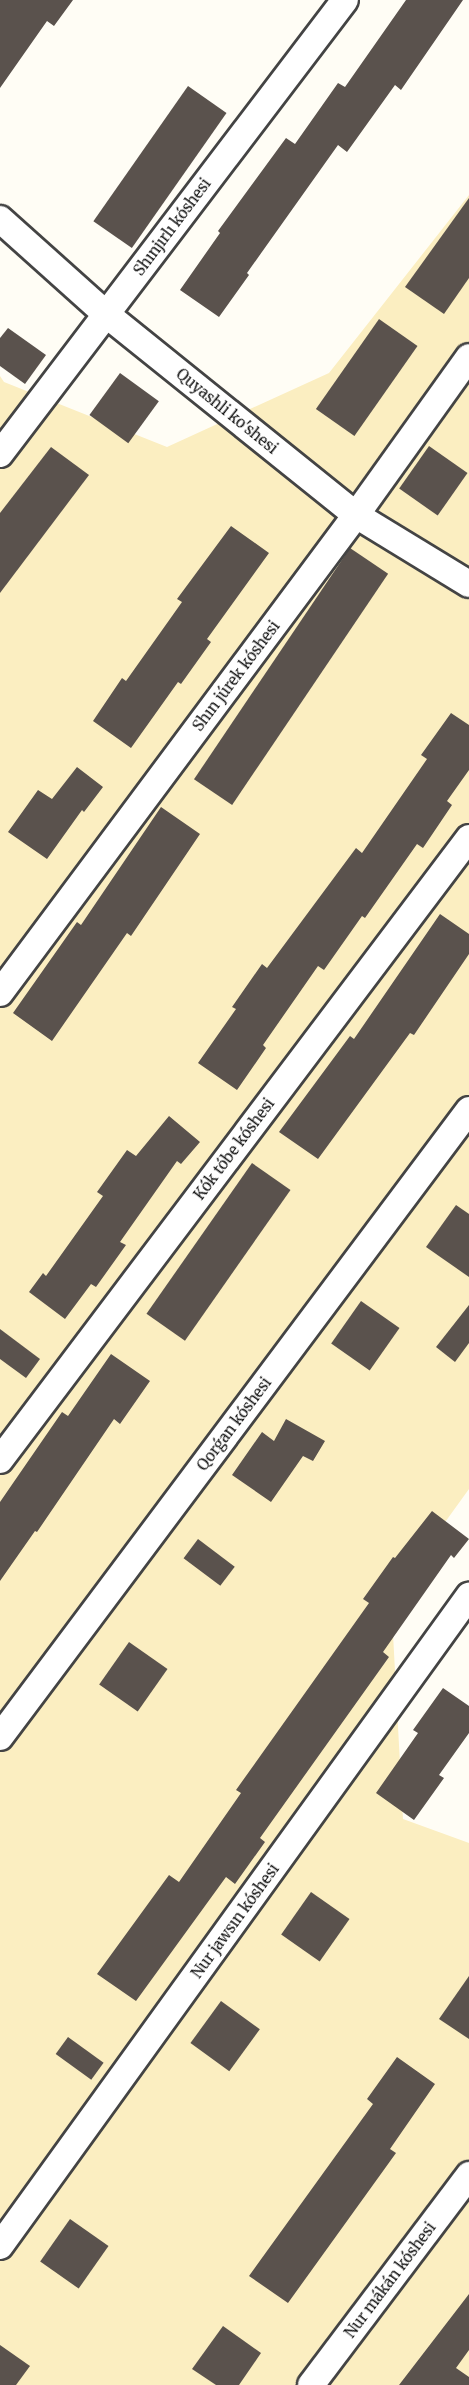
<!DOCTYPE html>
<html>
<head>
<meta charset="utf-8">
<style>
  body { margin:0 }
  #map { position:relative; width:469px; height:2385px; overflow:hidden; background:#fffdf5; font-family:Merriweather,serif }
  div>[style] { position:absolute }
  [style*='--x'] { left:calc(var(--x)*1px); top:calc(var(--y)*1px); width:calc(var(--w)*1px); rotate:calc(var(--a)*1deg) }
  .sand>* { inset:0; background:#fbeec1 }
  .building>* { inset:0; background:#5a524d; transform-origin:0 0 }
  .roads { filter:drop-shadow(2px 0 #444) drop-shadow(-2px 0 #444) drop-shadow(0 2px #444) drop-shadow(0 -2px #444) }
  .minor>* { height:26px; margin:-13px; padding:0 13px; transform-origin:13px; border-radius:13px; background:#fff }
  span { translate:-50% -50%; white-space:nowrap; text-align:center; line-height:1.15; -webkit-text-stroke:6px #fff; paint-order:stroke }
  .street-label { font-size:15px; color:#111 }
</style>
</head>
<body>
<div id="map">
  <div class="sand">
    <div style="clip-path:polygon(469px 195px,469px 1489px,391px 1597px,403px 1819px,469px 1843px,469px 2385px,0 2385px,0 376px,4px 382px,167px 447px,329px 373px)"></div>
  </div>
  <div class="building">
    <div style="clip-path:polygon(0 0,73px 0,54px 26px,47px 21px,0 88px)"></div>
    <div style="clip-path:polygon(406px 0,463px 0,401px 90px,395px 85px,347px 152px,338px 145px,247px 273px,249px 275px,219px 317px,180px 290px,220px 233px,218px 231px,286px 138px,295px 144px,338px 83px,345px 87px)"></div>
    <div style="left:188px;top:86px;width:47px;height:165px;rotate:35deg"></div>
    <div style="clip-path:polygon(469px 198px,469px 278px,444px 314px,405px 287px)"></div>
    <div style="left:379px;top:319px;width:47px;height:110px;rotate:35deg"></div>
    <div style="clip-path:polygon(8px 328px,46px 355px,25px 384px,0 366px,0 338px)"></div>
    <div style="left:120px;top:373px;width:48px;height:52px;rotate:36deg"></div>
    <div style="left:429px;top:446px;width:47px;height:52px;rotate:35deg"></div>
    <div style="clip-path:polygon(51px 447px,89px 475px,0 593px,0 513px)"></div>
    <div style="clip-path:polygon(231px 526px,269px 553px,207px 639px,211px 642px,181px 684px,178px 682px,131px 748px,93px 721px,122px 678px,126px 681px,182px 602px,177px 599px)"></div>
    <div style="left:350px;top:548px;width:46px;height:279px;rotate:34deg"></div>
    <div style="clip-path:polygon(451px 713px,469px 725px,469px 770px,447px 801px,452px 805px,423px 848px,417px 844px,365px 918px,362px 916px,324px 970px,318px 966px,263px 1045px,266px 1048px,237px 1090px,198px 1063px,236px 1009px,232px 1007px,262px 964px,267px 968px,356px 848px,362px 853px,427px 759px,421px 755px)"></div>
    <div style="clip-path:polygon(77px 767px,103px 787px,84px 812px,82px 810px,47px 859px,8px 832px,38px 790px,52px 799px)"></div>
    <div style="clip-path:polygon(161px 807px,200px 834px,131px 936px,127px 933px,52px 1041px,13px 1013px,77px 922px,81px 925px)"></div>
    <div style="clip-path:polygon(440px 914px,469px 934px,469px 954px,414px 1035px,410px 1033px,318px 1159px,279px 1132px,350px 1036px,354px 1039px)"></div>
    <div style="clip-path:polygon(169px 1116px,200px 1142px,181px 1164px,177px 1161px,120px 1242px,126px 1245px,96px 1287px,91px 1284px,65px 1319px,29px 1292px,43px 1273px,46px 1276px,103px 1196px,97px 1192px,127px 1150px,136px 1156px)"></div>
    <div style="left:252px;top:1163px;width:47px;height:184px;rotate:35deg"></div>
    <div style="clip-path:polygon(456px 1205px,469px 1214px,469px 1277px,426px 1247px)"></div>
    <div style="left:361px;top:1301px;width:47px;height:52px;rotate:35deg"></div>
    <div style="clip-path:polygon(469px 1305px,469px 1343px,455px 1362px,436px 1347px)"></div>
    <div style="clip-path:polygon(0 1329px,40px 1359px,26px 1378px,0 1359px)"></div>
    <div style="clip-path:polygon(111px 1354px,150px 1381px,120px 1424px,114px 1419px,37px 1532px,35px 1531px,0 1581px,0 1502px,62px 1412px,68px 1416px)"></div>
    <div style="clip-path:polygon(286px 1419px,325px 1441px,313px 1461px,303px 1456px,271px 1502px,232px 1475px,262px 1432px,274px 1441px)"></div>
    <div style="clip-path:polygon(432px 1511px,469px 1539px,454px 1558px,451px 1555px,383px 1652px,389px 1657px,260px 1838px,265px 1842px,235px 1884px,226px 1877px,136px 2001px,97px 1974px,169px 1875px,179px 1882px,241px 1793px,236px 1790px,369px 1603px,363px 1599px,393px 1557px,395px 1558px)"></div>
    <div style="left:198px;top:1539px;width:46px;height:24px;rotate:37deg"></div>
    <div style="left:129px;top:1642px;width:47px;height:52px;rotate:35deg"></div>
    <div style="clip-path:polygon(443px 1688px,469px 1706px,469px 1733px,439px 1775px,444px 1778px,414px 1820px,376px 1793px,418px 1733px,413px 1730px)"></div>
    <div style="left:311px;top:1892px;width:47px;height:52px;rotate:35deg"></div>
    <div style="clip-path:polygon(469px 1976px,469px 2039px,439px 2019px)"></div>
    <div style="left:221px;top:2001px;width:48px;height:52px;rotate:36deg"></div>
    <div style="left:68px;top:2037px;width:44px;height:21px;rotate:36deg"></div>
    <div style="clip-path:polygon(397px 2057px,435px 2084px,390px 2149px,396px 2153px,288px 2303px,249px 2276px,373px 2104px,367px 2099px)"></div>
    <div style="left:70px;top:2219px;width:47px;height:52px;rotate:35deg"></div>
    <div style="clip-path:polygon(469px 2294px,469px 2350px,456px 2368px,469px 2377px,469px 2385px,399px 2385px)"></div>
    <div style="clip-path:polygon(223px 2326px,261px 2353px,239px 2385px,216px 2385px,192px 2369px)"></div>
    <div style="clip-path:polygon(0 2345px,30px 2366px,16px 2385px,0 2385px)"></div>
  </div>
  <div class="roads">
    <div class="minor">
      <div style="--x:0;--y:219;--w:142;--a:41.9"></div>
      <div style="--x:106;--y:314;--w:321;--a:38.8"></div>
      <div style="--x:356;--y:515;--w:132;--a:31.4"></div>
      <div style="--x:0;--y:454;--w:570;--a:-52.77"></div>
      <div style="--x:0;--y:993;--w:596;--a:-53.32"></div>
      <div style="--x:356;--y:515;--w:194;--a:-54.4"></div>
      <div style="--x:0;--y:1460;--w:779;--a:-52.98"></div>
      <div style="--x:0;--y:1737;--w:783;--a:-53.2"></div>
      <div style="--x:0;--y:2246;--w:802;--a:-54.19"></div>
      <div style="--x:311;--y:2385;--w:263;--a:-53"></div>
    </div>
  </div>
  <div class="street-label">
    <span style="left:172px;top:227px;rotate:-53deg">Shınjırlı kóshesi</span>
    <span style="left:227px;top:411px;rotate:39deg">Quyashli ko'shesi</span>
    <span style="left:236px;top:676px;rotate:-53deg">Shın júrek kóshesi</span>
    <span style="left:234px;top:1149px;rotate:-53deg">Kók tóbe kóshesi</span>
    <span style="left:234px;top:1424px;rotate:-53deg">Qorǵan kóshesi</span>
    <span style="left:235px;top:1921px;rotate:-54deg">Nur jawsın kóshesi</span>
    <span style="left:390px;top:2280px;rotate:-53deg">Nur mákán kóshesi</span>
  </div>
</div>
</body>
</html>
